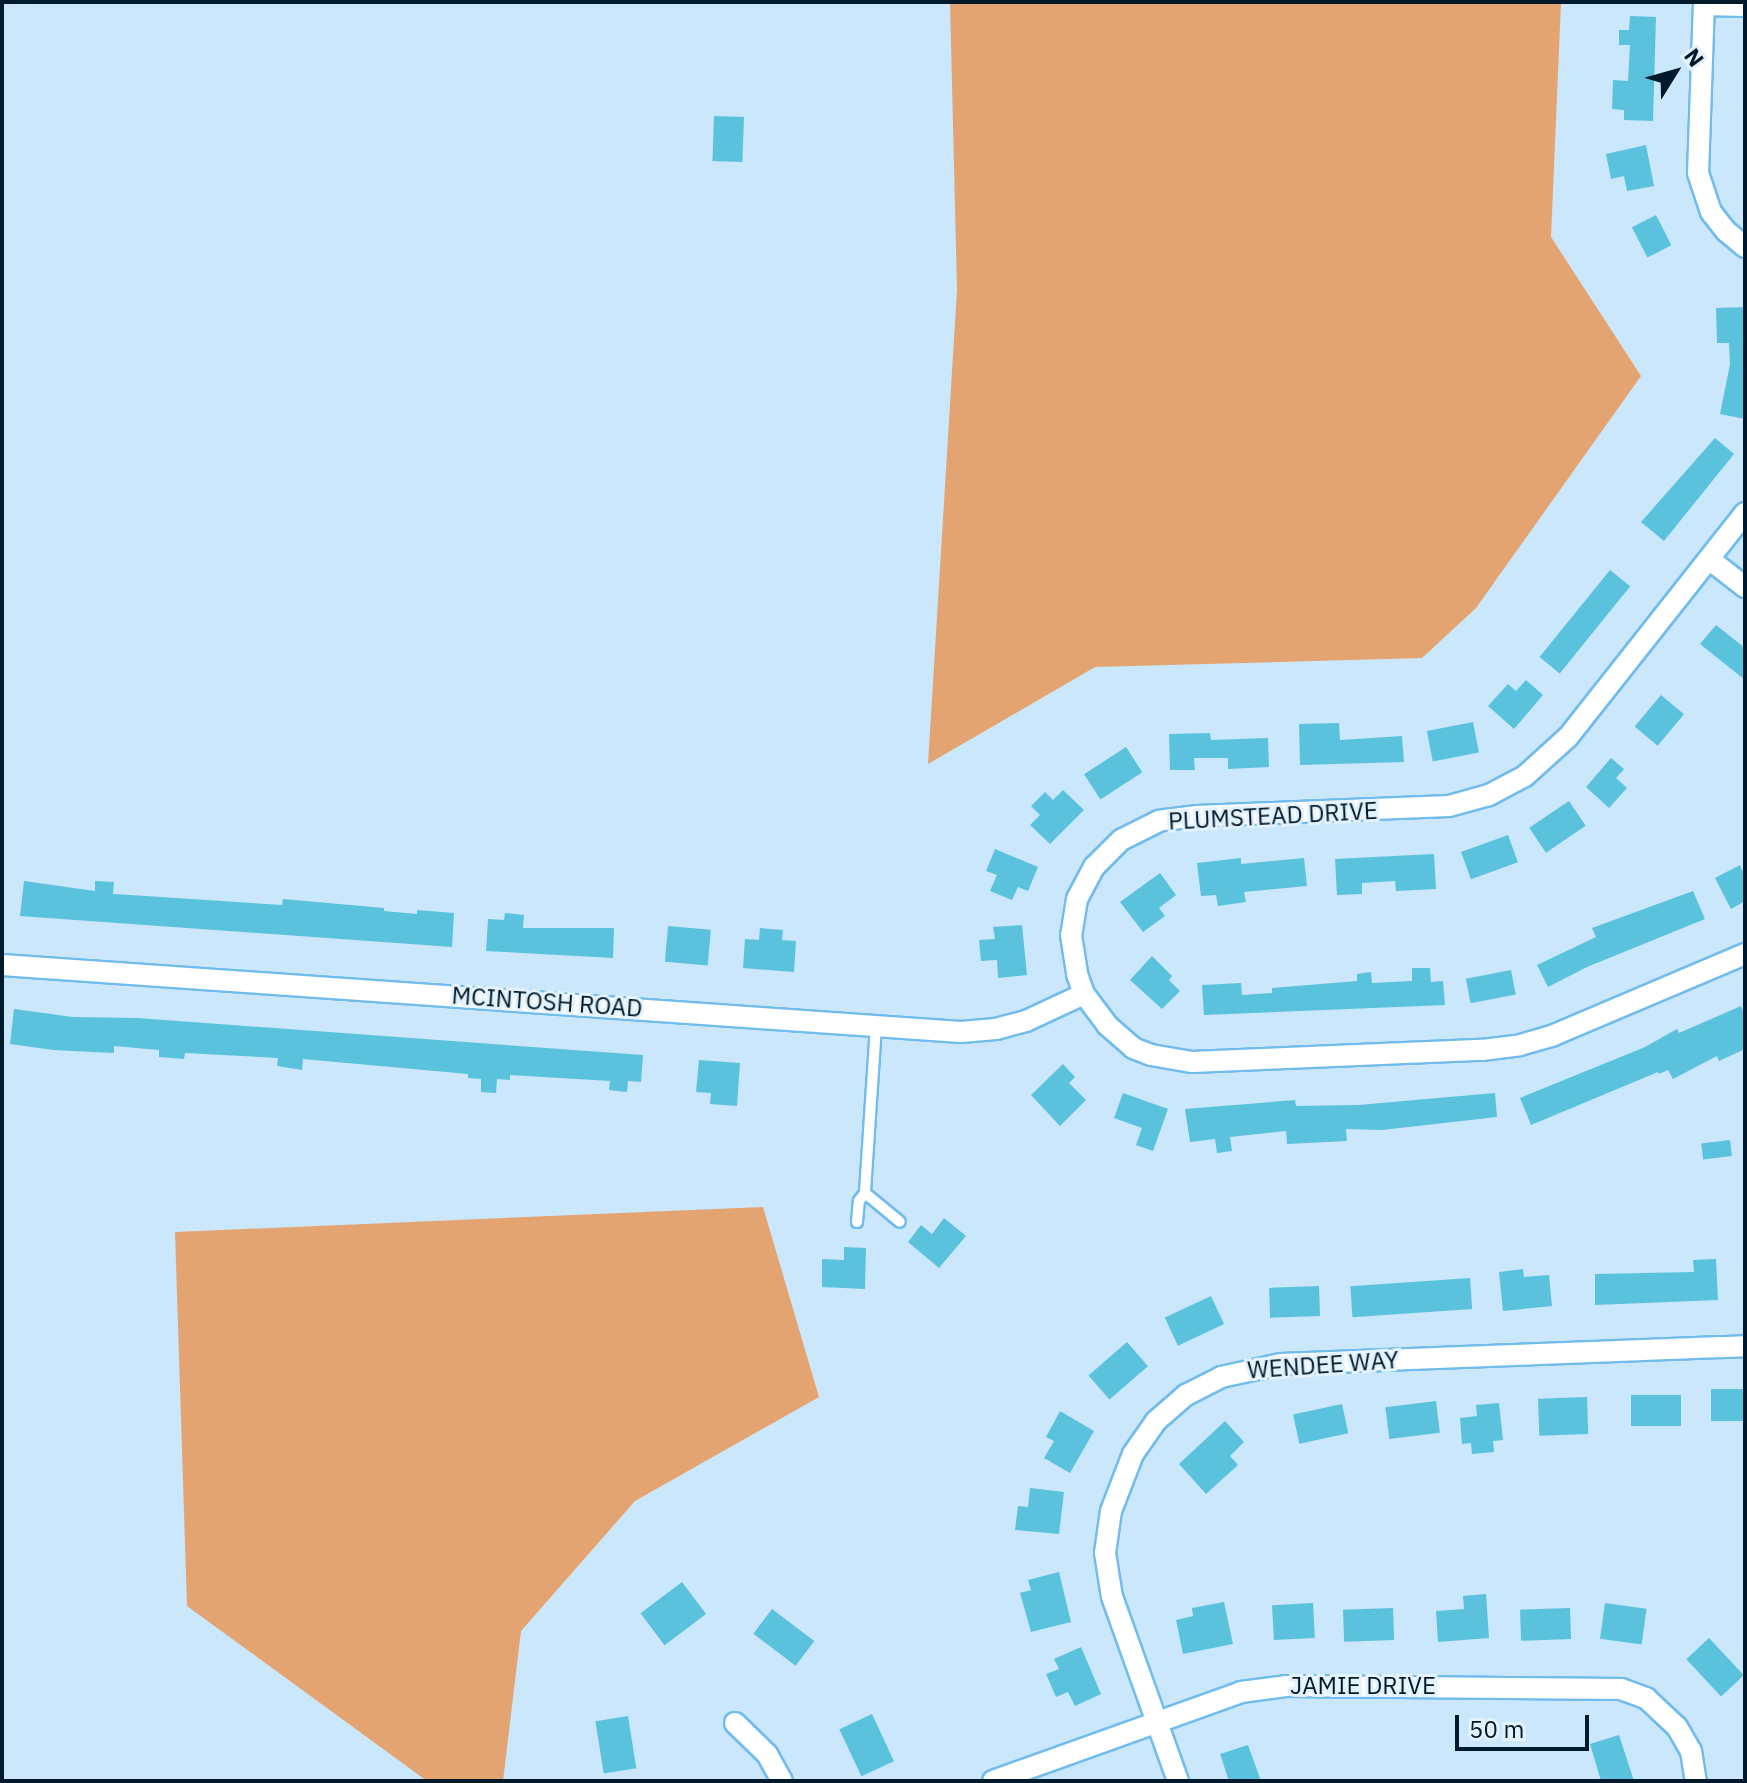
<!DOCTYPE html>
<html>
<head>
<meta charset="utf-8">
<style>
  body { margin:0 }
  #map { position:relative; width:1747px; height:1783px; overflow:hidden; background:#cae7fb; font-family:"IBM Plex Sans",sans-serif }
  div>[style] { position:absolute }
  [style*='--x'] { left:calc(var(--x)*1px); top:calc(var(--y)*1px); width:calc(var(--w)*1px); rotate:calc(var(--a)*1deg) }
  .green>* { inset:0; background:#e4a471 }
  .building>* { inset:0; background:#5bc2de; transform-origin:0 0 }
  .roads { filter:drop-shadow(2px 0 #71bced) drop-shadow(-2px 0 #71bced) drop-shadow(0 2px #71bced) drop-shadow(0 -2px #71bced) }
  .lane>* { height:10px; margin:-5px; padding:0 5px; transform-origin:5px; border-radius:5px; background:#fff }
  .street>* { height:20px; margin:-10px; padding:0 10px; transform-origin:10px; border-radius:10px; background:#fff }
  span { translate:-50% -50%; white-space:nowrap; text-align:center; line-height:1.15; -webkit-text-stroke:6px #e4f2fc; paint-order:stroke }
  .street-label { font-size:24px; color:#00192b }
  .frame { position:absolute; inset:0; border:4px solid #00192b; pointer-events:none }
  .north { position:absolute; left:1635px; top:32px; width:80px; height:80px; -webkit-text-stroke:6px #e4f2fc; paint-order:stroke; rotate:53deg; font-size:22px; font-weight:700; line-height:32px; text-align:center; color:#00192b }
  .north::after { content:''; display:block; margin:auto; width:28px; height:36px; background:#00192b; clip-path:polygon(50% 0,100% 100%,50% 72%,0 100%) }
  .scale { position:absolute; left:1455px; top:1715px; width:134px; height:36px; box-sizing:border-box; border:4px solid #00192b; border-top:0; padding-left:10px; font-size:24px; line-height:28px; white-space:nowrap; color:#00192b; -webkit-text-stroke:6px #e4f2fc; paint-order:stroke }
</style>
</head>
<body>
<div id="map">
  <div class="green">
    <div style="clip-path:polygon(950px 2px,1561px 2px,1551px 237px,1641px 376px,1476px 608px,1422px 658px,1095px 667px,928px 764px,957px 290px)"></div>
    <div style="clip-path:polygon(763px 1207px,819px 1397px,635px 1501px,521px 1631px,503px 1781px,427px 1781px,187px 1606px,175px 1232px)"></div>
  </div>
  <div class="building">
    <div style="clip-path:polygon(1630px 16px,1656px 17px,1653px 121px,1624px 120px,1624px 110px,1612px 109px,1613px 80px,1628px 81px,1630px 45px,1619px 45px,1619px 30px,1629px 30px)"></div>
    <div style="left:714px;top:116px;width:30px;height:45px;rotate:2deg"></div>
    <div style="clip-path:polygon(1646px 145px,1654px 186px,1627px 191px,1624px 176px,1611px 179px,1606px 154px)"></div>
    <div style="left:1656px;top:215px;width:34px;height:27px;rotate:63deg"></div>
    <div style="clip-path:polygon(1745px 307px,1745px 419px,1720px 414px,1730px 364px,1729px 343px,1717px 343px,1716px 308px)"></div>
    <div style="clip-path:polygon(1715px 438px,1734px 454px,1664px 541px,1641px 522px)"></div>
    <div style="left:1610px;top:570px;width:26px;height:112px;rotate:39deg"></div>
    <div style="clip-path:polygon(1716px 625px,1745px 648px,1745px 680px,1700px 644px)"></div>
    <div style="clip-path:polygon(1526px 680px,1543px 695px,1514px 729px,1488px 706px,1508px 684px,1516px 691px)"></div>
    <div style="left:1661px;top:695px;width:30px;height:41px;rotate:40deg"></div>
    <div style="left:1473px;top:722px;width:31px;height:47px;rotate:79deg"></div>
    <div style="clip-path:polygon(1339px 723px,1340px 740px,1402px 736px,1404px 762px,1300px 765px,1299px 724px)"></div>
    <div style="clip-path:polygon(1210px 733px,1211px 740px,1268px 738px,1269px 767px,1228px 769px,1228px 758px,1194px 758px,1195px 770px,1170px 770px,1169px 734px)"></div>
    <div style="left:1126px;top:747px;width:30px;height:50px;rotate:57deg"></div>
    <div style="clip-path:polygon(1611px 758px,1624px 769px,1616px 778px,1627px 788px,1609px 808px,1586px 787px)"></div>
    <div style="clip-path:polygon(1063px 790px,1084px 810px,1050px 844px,1030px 825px,1040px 815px,1031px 806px,1045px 792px,1053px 800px)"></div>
    <div style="left:1569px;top:801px;width:30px;height:48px;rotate:56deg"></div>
    <div style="left:1508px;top:835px;width:29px;height:50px;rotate:70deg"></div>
    <div style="clip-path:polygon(995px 849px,1038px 867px,1028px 891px,1018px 887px,1012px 900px,990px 891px,997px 875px,986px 871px)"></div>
    <div style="clip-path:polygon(1434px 854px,1436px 889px,1396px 891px,1395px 881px,1362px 883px,1362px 894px,1337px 895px,1335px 859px)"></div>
    <div style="clip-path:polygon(1241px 858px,1241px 864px,1304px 858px,1307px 886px,1244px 892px,1246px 902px,1218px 906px,1216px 895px,1201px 896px,1197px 863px)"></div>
    <div style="clip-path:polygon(1740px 865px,1745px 876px,1745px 901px,1731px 909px,1715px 878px)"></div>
    <div style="clip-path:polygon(1160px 873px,1176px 895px,1159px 908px,1165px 916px,1143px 932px,1120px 902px)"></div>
    <div style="clip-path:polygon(24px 881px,95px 891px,95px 881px,114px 882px,113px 894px,130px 895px,282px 905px,283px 899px,384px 908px,384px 911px,417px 914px,417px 910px,454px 913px,452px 947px,20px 916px)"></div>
    <div style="clip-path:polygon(1693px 891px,1705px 919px,1587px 967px,1548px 987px,1537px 965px,1596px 937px,1592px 928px)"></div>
    <div style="clip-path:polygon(505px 913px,524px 915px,523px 928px,614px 928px,613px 958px,486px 951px,488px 919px,504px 920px)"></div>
    <div style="clip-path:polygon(1022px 925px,1027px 975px,998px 978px,997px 960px,981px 961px,979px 940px,995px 939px,993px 927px)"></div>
    <div style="left:668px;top:926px;width:43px;height:36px;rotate:5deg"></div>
    <div style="clip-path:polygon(760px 928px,783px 930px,782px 940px,796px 941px,794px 972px,743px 968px,745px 939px,759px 940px)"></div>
    <div style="clip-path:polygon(1152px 956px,1172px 976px,1169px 980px,1180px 991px,1162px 1009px,1130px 980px)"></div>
    <div style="clip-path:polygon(1412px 968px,1430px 968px,1431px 982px,1443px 981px,1445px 1005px,1204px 1015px,1202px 985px,1241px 983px,1242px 995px,1272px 993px,1272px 988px,1357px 981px,1357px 974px,1371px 972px,1372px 983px,1412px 981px)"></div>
    <div style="left:1511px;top:970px;width:25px;height:46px;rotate:79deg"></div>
    <div style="clip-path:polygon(1741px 1006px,1745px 1016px,1745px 1049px,1719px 1061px,1717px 1056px,1673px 1079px,1668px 1070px,1659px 1074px,1658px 1072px,1531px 1125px,1520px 1098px,1645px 1047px,1677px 1029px,1679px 1033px)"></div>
    <div style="clip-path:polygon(14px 1009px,73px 1017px,137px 1018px,643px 1055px,641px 1082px,628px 1081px,627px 1092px,609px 1090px,610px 1081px,510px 1075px,510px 1080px,497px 1079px,496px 1093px,481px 1092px,481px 1079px,468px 1078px,468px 1074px,303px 1059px,302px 1070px,277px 1066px,278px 1058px,185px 1053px,184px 1059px,159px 1057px,159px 1050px,114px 1046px,114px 1053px,53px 1050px,10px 1044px)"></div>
    <div style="clip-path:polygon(699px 1060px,740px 1063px,737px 1106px,710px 1104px,711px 1093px,696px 1092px)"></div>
    <div style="clip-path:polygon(1063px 1064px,1075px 1077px,1069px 1083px,1086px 1100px,1060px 1126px,1031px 1095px)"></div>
    <div style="clip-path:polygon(1123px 1093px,1168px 1109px,1153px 1151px,1136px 1145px,1142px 1128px,1114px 1118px)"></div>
    <div style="clip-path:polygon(1495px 1093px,1497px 1117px,1382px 1130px,1346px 1129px,1347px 1141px,1287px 1144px,1286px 1131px,1230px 1137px,1232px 1151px,1217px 1153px,1215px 1139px,1190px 1142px,1185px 1109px,1295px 1100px,1296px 1106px,1358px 1105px)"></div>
    <div style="left:1730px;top:1140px;width:16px;height:29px;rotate:83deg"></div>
    <div style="clip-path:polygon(944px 1218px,966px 1236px,939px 1268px,908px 1242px,921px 1225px,932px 1234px)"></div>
    <div style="clip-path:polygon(844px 1247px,866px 1248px,865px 1289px,822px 1287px,822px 1259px,844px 1260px)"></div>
    <div style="clip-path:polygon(1716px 1259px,1718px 1300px,1595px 1305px,1595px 1274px,1694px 1272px,1693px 1260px)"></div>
    <div style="clip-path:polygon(1523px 1269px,1524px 1277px,1549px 1275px,1552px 1306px,1503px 1311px,1499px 1272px)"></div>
    <div style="left:1470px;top:1278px;width:31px;height:120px;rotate:86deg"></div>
    <div style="left:1319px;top:1286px;width:30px;height:50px;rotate:88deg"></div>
    <div style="left:1211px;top:1296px;width:31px;height:51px;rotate:65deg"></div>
    <div style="left:1127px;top:1342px;width:32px;height:51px;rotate:49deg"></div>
    <div style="left:1745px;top:1389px;width:32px;height:34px;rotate:90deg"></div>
    <div style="left:1631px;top:1395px;width:50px;height:31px"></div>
    <div style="left:1587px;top:1397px;width:37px;height:49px;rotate:88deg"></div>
    <div style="left:1436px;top:1401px;width:32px;height:51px;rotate:83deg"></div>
    <div style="clip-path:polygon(1499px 1403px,1503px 1440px,1493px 1441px,1494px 1452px,1472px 1454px,1471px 1443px,1462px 1444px,1460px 1418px,1477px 1416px,1476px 1405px)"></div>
    <div style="left:1342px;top:1404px;width:30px;height:50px;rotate:78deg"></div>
    <div style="clip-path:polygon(1060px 1411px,1094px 1431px,1070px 1473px,1044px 1458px,1054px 1441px,1046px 1437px)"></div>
    <div style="clip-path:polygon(1225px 1421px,1244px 1442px,1230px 1456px,1238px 1465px,1206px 1494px,1179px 1464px)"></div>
    <div style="clip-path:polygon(1030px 1488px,1064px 1492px,1059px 1534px,1015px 1530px,1018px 1506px,1028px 1507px)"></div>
    <div style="clip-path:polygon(1059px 1572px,1071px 1622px,1031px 1632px,1020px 1593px,1031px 1590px,1028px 1580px)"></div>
    <div style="left:682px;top:1582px;width:40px;height:52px;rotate:53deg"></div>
    <div style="clip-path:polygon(1486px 1594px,1489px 1638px,1438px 1642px,1436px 1611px,1464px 1609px,1463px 1596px)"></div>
    <div style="clip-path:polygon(1224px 1602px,1233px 1644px,1183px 1654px,1176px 1620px,1193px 1616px,1192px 1608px)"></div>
    <div style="left:1313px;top:1603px;width:35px;height:41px;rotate:87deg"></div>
    <div style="left:1605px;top:1603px;width:42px;height:36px;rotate:8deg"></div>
    <div style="left:1393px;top:1608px;width:32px;height:50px;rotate:88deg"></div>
    <div style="left:1570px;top:1608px;width:31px;height:50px;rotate:88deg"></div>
    <div style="left:772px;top:1609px;width:53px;height:31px;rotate:37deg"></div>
    <div style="left:1709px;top:1638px;width:51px;height:31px;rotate:47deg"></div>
    <div style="clip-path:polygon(1081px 1647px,1101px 1694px,1075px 1706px,1068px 1692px,1056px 1697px,1046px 1674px,1059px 1669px,1054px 1659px)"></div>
    <div style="left:872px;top:1714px;width:52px;height:36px;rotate:65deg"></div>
    <div style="left:628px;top:1716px;width:53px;height:33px;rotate:81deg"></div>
    <div style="clip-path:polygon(1619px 1735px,1634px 1781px,1601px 1781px,1590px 1744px)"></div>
    <div style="clip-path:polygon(1248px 1745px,1261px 1781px,1229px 1781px,1220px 1754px)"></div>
  </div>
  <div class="roads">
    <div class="lane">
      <div style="--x:876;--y:1026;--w:167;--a:93.8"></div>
      <div style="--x:865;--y:1193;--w:45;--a:39.6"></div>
      <div style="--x:857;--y:1222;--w:21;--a:-85"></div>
      <div style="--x:859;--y:1201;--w:10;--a:-53"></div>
    </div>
    <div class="street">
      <div style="--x:1704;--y:2;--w:171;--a:92"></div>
      <div style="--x:1698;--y:173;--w:41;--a:71.6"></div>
      <div style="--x:1711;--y:212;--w:24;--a:52"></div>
      <div style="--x:1726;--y:231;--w:25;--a:40"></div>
      <div style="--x:1704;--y:5;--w:41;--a:1.4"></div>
      <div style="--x:1745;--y:513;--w:285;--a:128.3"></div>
      <div style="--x:1568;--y:737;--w:58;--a:137.8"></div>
      <div style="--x:1525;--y:776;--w:41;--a:152.2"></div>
      <div style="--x:1489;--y:795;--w:41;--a:164.6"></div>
      <div style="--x:1449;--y:806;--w:252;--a:177.7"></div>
      <div style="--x:1197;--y:816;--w:38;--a:173"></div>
      <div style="--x:1159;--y:821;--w:42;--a:153.4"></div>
      <div style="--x:1121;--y:840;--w:38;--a:135"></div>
      <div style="--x:1094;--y:867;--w:36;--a:118"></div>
      <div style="--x:1077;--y:899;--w:36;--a:99"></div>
      <div style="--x:1071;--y:935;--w:39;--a:81"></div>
      <div style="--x:1077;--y:974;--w:21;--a:71"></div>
      <div style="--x:1084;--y:994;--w:39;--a:53"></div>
      <div style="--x:1107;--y:1025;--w:35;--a:41"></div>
      <div style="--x:1133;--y:1048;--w:19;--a:21"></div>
      <div style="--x:1151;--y:1055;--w:42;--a:9.7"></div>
      <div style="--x:1192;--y:1062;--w:290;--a:-2.4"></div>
      <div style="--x:1482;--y:1050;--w:38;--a:-7"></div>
      <div style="--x:1520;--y:1045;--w:35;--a:-16"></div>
      <div style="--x:1554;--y:1035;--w:207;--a:-23"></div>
      <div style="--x:1709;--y:559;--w:46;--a:37.9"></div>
      <div style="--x:2;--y:965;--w:961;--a:4"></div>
      <div style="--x:961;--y:1032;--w:35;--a:-5"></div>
      <div style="--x:996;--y:1029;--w:31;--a:-15"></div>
      <div style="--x:1026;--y:1021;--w:64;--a:-25"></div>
      <div style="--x:735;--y:1723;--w:45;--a:44.1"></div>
      <div style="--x:767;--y:1754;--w:31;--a:61"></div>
      <div style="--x:993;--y:1781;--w:263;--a:-19.7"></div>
      <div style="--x:1241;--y:1692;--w:45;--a:-7.6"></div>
      <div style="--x:1286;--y:1686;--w:335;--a:0.5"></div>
      <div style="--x:1621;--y:1689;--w:27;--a:20"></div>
      <div style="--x:1646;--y:1698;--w:42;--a:43.1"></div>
      <div style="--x:1677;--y:1727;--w:28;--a:60"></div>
      <div style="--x:1691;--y:1751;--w:30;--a:81"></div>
      <div style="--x:1178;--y:1781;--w:195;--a:-109.7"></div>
      <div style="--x:1112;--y:1597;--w:45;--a:-99"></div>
      <div style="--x:1105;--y:1553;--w:42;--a:-81.9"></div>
      <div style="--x:1111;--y:1511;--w:61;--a:-68.9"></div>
      <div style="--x:1133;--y:1454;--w:40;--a:-55.1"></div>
      <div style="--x:1156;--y:1421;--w:40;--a:-41"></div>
      <div style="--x:1186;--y:1395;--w:39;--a:-27"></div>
      <div style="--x:1221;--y:1377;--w:61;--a:-12.2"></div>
      <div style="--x:1281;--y:1364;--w:464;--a:-2.2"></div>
    </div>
  </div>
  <div class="street-label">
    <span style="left:1273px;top:816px;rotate:-3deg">PLUMSTEAD DRIVE</span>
    <span style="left:547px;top:1002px;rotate:4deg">MCINTOSH ROAD</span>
    <span style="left:1323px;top:1365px;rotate:-4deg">WENDEE WAY</span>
    <span style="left:1363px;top:1686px">JAMIE DRIVE</span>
  </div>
  <div class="frame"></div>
  <div class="north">N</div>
  <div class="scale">50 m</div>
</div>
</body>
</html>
